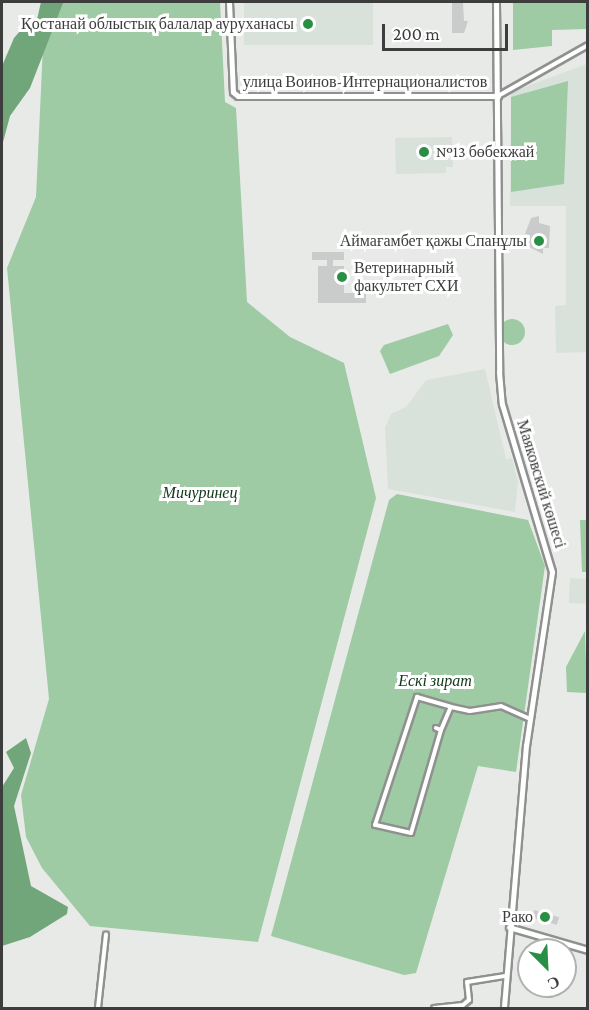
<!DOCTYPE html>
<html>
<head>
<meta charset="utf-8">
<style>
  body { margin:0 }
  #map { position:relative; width:589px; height:1010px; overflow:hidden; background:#e8eae8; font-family:"Crimson Pro",serif }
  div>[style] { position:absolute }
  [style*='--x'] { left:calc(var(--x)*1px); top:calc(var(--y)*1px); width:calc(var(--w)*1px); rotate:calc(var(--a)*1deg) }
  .built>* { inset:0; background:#d9e2da; transform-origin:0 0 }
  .green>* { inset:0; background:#9ecaa4 }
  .round { border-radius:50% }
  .water>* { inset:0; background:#70a679 }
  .building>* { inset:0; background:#c9ccca; transform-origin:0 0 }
  .roads { filter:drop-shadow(2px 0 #8f918f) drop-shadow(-2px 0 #8f918f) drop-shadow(0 2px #8f918f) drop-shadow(0 -2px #8f918f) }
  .street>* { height:4px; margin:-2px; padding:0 2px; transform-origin:2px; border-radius:2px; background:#fff }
  .secondary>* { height:5px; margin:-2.5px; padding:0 2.5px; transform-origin:2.5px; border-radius:2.5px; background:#fff }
  .dots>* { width:16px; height:16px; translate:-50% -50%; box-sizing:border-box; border:3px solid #fff; border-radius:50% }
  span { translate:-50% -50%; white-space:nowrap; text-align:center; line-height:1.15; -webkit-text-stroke:6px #fff; paint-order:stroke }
  .poi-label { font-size:16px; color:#3c3d3c }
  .right { translate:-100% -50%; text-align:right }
  .left { translate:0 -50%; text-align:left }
  .street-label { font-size:16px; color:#3c3d3c }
  .park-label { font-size:16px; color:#0e3718; font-style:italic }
  .frame { position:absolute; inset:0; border:3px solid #3c3d3c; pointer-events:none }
  .north { position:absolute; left:517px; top:938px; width:60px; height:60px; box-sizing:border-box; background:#fff; border:2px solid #b1b1b1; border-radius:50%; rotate:156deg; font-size:16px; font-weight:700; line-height:24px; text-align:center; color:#3c3d3c }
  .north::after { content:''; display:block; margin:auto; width:21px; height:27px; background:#288f45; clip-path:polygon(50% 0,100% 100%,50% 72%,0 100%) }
  .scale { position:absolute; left:382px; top:24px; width:126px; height:27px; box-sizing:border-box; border:3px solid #3c3d3c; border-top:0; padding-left:8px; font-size:18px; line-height:21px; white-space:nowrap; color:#3c3d3c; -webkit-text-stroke:4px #fff; paint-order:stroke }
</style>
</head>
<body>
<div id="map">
  <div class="built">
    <div style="left:244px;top:2px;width:129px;height:43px"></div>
    <div style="clip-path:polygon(587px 64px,587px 352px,556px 353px,555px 306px,566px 305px,566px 206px,510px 206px,511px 92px)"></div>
    <div style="clip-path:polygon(452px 137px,453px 167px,446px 167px,446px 173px,396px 174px,395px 138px)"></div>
    <div style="clip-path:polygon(485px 369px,506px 459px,512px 458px,518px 482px,515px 512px,388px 489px,385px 428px,391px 414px,406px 407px,426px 380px)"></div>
    <div style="left:570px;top:578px;width:17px;height:25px;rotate:3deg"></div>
  </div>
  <div class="green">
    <div style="clip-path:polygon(57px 2px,220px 2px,225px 102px,236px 108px,247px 302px,290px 337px,344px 363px,376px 498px,258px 942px,90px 926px,42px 868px,26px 837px,21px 795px,49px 699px,7px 268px,36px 197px,43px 46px)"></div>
    <div style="clip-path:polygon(513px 2px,587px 2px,587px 29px,552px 30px,552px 46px,513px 50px)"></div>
    <div style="clip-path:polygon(568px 81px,564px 184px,511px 192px,511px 97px)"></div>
    <div class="round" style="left:499px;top:319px;width:26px;height:26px"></div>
    <div style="clip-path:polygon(448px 324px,453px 335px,439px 356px,390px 374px,380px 351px,384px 345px)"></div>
    <div style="clip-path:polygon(397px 494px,528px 520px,545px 566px,516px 772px,478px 766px,416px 973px,404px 975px,271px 936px,389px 500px)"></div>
    <div style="clip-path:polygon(580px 520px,587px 520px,587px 572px,582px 572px)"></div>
    <div style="clip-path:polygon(585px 631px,587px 693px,567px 692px,566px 667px)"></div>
  </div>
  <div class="water">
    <div style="clip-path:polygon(41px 2px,63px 3px,30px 88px,10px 116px,2px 146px,2px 66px,14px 38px,27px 23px,36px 24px)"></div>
    <div style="clip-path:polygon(26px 738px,31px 753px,14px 806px,31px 886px,68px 907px,67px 914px,30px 937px,2px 946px,2px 787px,14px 768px,6px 752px)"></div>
  </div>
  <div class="building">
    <div style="clip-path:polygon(452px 2px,463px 2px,464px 21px,468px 21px,464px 33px,452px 33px)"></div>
    <div style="clip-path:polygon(539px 216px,539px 223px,550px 226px,549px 248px,543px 248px,543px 254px,529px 247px,530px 235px,525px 234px,531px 218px)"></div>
    <div style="clip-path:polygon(312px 252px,344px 252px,344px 260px,333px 260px,333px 266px,344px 266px,344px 293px,366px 293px,366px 303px,318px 303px,318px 266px,327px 266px,327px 260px,312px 260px)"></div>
    <div style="left:534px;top:910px;width:26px;height:8px;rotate:16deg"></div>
  </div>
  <div class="roads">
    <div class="street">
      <div style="--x:498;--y:96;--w:103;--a:-29.5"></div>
      <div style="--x:436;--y:728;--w:5;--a:22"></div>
      <div style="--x:441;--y:730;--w:25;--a:-67"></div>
      <div style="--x:451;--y:707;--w:19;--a:12"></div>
      <div style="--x:470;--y:711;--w:31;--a:-9"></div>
      <div style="--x:501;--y:706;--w:32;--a:24"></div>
      <div style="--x:441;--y:730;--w:107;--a:106.2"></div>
      <div style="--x:411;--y:833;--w:37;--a:-167"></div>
      <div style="--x:375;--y:825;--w:135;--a:-71.8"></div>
      <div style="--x:417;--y:697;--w:35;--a:16"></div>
      <div style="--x:98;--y:1008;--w:74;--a:-83.8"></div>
      <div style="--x:434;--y:1008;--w:29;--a:-6"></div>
      <div style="--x:463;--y:1005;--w:8;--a:-40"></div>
      <div style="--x:469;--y:1000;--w:18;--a:-96"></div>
      <div style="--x:467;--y:982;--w:39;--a:-9"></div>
    </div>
    <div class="secondary">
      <div style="--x:229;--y:2;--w:90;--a:87.5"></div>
      <div style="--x:233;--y:92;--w:6;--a:39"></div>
      <div style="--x:238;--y:96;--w:260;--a:0"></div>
      <div style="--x:496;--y:2;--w:370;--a:89.5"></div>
      <div style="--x:499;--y:372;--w:32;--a:85"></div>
      <div style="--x:502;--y:404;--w:175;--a:73.4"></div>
      <div style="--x:552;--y:572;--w:175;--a:98.5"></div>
      <div style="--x:526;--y:745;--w:264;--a:94.8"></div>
      <div style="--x:509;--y:927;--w:82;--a:16.2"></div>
    </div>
  </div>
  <div class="dots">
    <div style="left:308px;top:24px;background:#288f45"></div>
    <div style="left:424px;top:152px;background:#288f45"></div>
    <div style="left:539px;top:241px;background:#288f45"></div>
    <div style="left:342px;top:277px;background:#288f45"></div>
    <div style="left:545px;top:917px;background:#288f45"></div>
  </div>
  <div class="poi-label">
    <span class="right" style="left:294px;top:24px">Қостанай облыстық балалар ауруханасы</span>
    <span class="left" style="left:436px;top:152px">№13 бөбекжай</span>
    <span class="right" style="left:527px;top:241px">Аймағамбет қажы Спанұлы</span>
    <span class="left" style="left:354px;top:277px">Ветеринарный<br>факультет СХИ</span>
    <span class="right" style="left:533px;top:917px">Рако</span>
  </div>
  <div class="street-label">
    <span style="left:365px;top:82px">улица Воинов-Интернационалистов</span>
    <span style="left:541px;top:484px;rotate:73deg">Маяковский көшесі</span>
  </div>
  <div class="park-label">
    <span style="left:200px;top:493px">Мичуринец</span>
    <span style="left:435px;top:681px">Ескі зират</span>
  </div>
  <div class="frame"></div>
  <div class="north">С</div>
  <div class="scale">200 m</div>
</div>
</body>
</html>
